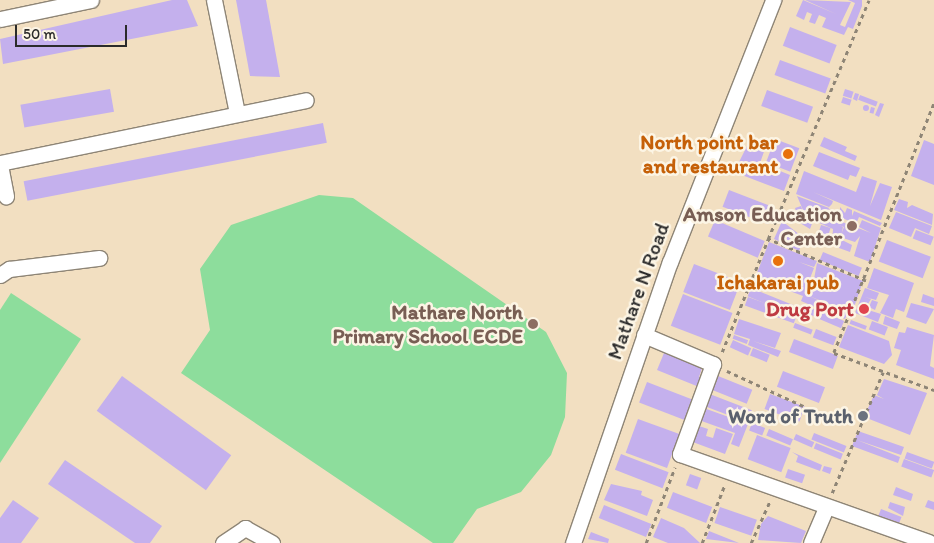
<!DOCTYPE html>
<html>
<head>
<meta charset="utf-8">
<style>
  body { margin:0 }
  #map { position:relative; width:934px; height:543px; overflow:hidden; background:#f2dfc1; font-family:Itim,sans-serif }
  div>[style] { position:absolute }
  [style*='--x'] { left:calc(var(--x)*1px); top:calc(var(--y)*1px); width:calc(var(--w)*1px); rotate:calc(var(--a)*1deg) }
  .green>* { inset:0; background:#8ddd9c }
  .building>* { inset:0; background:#c4b0ed; transform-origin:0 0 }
  .round { border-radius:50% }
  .path>* { height:2.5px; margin-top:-1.25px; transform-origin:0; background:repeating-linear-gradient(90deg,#8e8576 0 4px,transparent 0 8px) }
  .roads { filter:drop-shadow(1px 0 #8e8576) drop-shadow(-1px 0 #8e8576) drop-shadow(0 1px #8e8576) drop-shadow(0 -1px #8e8576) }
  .minor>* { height:15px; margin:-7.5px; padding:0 7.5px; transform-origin:7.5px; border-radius:7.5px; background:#fff }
  .dots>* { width:14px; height:14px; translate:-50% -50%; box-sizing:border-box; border:2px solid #fcf5e5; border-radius:50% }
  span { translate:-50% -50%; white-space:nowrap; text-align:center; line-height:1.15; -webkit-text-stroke:5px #fcf5e5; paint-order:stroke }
  .food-label { font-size:21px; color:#c56008; font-weight:700 }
  .right { translate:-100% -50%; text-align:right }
  .education-label { font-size:21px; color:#785e54; font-weight:700 }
  .street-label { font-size:21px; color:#2b2b2b }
  .health-label { font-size:21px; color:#be3a42; font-weight:700 }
  .worship-label { font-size:21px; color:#5b616d; font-weight:700 }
  .scale { position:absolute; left:15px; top:25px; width:112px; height:22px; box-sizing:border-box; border:2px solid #2b2b2b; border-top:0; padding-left:6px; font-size:15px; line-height:18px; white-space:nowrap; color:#2b2b2b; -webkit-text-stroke:4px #fcf5e5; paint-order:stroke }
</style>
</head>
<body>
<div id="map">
  <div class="green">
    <div style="clip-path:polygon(319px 195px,353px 198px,546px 332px,567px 373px,565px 417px,551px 455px,521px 492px,477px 509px,453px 543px,433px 543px,181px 373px,210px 330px,200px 269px,231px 225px)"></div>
    <div style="clip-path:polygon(11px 293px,81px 339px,0 463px,0 310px)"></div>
  </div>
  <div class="building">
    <div style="clip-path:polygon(172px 0,187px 0,198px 26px,3px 64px,0 39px)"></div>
    <div style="clip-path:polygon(236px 0,266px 0,280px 77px,250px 76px)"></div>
    <div style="clip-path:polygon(803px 0,836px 14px,805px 0,851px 2px,840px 25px,845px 27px,855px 3px,848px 0,862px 0,862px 6px,853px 29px,848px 27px,844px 35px,822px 27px,826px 18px,819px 15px,815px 24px,809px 22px,812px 14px,807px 12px,804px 20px,796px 16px)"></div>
    <div style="left:790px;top:27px;width:50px;height:20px;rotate:21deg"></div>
    <div style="left:780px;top:60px;width:54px;height:16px;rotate:20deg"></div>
    <div style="left:110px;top:89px;width:23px;height:91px;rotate:80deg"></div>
    <div style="left:845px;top:89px;width:9px;height:7px;rotate:18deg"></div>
    <div style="left:767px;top:90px;width:49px;height:17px;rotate:20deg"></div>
    <div style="clip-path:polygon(855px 93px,859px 94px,857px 101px,853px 99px)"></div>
    <div style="left:860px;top:95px;width:19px;height:5px;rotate:21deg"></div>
    <div style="left:843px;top:97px;width:9px;height:6px;rotate:18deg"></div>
    <div style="clip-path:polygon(880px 103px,884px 104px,879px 117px,875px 115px)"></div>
    <div class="round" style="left:863px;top:105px;width:6px;height:6px"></div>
    <div style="left:871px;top:107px;width:4px;height:6px;rotate:14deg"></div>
    <div style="left:323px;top:123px;width:20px;height:305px;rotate:79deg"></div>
    <div style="clip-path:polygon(824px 137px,847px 147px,845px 151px,857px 156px,855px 161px,820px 146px)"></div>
    <div style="left:775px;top:139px;width:26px;height:25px;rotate:21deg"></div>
    <div style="clip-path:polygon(750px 140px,766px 146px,760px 163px,790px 175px,784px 191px,734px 172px)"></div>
    <div style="clip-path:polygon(924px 140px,934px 144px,934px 185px,911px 176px)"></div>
    <div style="clip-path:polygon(819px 152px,860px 168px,856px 177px,850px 175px,848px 180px,813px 166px)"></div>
    <div style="clip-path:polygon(804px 171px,856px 192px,862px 176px,877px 181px,870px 206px,880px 183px,892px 187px,881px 220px,813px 192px,833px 201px,832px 204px,829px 207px,796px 194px)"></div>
    <div style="left:729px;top:190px;width:49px;height:18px;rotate:21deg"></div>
    <div style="clip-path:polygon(797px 196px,829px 208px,826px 215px,819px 213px,843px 227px,839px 246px,832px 243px,833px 229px,806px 217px)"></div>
    <div style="clip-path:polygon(899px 199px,908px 202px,907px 208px,912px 205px,933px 214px,932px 225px,894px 210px)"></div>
    <div style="clip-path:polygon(801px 206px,805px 218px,813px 221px,810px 229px,800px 223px,795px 208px)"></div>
    <div style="clip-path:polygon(840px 207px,845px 213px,847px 208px,852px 210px,852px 216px,854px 211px,882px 223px,880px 226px,859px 217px,856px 224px,840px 217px)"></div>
    <div style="left:829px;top:209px;width:9px;height:6px;rotate:18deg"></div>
    <div style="clip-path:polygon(896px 212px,932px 226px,929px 234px,915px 228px,911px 237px,889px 228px)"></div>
    <div style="left:715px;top:220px;width:54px;height:18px;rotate:23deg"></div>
    <div style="clip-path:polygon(837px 220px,871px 233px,859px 227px,862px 220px,881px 228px,870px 262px,854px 256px,860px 236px,855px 242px,840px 237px,844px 227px,836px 224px)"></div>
    <div style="clip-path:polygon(782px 221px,804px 238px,799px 251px,774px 239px)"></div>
    <div style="left:821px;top:225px;width:10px;height:17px;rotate:17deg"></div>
    <div style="left:916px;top:230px;width:19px;height:9px;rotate:21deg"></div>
    <div style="clip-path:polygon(842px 240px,852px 245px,850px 252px,839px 248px)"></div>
    <div style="left:887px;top:240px;width:47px;height:23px;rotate:21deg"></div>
    <div style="clip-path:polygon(evenodd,769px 242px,817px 261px,814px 267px,799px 262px,814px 268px,804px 294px,814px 279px,817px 263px,863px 281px,852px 313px,809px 296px,818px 300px,815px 307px,801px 301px,803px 296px,755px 278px,769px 242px,816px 280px,824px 283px,825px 292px,818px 289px,820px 283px,816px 280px)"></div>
    <div style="left:823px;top:252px;width:42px;height:9px;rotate:22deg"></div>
    <div style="left:694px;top:264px;width:50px;height:30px;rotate:21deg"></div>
    <div style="clip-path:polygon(874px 268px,914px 283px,904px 312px,896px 309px,893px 318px,880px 313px,889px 295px,867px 288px)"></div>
    <div style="left:751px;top:288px;width:46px;height:9px;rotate:22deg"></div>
    <div style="clip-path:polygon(865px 288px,879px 293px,876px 300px,865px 297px,871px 299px,865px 309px,881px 314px,878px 322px,855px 313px)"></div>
    <div style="left:683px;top:294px;width:53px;height:34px;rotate:21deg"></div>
    <div style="clip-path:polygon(923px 294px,934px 298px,934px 306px,921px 302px)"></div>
    <div style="left:748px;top:297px;width:52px;height:9px;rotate:20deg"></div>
    <div style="clip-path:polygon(872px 300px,878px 302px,875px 310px,869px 307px)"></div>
    <div style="left:820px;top:301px;width:10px;height:8px;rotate:24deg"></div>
    <div style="clip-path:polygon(911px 303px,934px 309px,926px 324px,906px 317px)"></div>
    <div style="clip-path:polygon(804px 305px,821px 312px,818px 318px,804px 312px)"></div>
    <div style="clip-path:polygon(831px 306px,848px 312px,845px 319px,828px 312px)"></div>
    <div style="left:823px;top:312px;width:23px;height:8px;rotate:23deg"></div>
    <div style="clip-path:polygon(885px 316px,900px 322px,897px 329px,883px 324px)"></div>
    <div style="clip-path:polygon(739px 319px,781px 333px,775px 348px,753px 341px,781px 351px,778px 357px,748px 345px,750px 339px,734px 334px)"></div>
    <div style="left:851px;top:320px;width:17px;height:4px;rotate:21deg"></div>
    <div style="left:872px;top:321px;width:17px;height:9px;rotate:21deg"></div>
    <div style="left:795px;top:323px;width:19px;height:5px;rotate:21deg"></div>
    <div style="clip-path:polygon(848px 325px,889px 341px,892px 355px,884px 364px,839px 347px)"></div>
    <div style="clip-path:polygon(907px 327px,934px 335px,930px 366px,934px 368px,934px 379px,896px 365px,901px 350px,894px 348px,899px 332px,905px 333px)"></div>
    <div style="left:816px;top:329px;width:22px;height:9px;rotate:21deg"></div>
    <div style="left:734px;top:335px;width:15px;height:4px;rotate:20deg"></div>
    <div style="left:794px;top:339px;width:47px;height:14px;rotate:21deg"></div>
    <div style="left:733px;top:340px;width:20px;height:8px;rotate:24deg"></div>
    <div style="left:753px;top:348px;width:18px;height:8px;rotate:22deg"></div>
    <div style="clip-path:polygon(664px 353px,702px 368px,699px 377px,708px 380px,704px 389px,657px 370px)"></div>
    <div style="left:783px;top:371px;width:45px;height:17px;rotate:21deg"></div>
    <div style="left:122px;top:376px;width:135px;height:43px;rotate:36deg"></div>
    <div style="left:718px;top:376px;width:37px;height:15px;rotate:22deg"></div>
    <div style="clip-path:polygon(884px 379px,927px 393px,910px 435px,864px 417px,874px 395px,884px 399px,877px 395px)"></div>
    <div style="left:647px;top:382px;width:50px;height:22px;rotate:21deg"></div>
    <div style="left:707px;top:393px;width:48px;height:13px;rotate:21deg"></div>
    <div style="left:770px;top:394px;width:37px;height:16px;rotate:20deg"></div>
    <div style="clip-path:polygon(701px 407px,748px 424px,739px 447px,731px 444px,735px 433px,696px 419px)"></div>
    <div style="left:638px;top:419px;width:44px;height:36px;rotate:20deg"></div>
    <div style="left:752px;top:423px;width:14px;height:8px;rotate:21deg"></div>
    <div style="clip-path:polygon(696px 425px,708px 429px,706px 436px,713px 438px,716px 428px,733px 434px,725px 454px,690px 441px)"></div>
    <div style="left:769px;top:429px;width:26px;height:7px;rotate:23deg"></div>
    <div style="clip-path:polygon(858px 431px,904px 447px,901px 455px,857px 440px,900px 457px,898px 463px,852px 446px)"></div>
    <div style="left:814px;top:433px;width:35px;height:7px;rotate:22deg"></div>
    <div style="left:796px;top:434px;width:20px;height:6px;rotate:24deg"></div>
    <div style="left:757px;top:435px;width:36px;height:26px;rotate:21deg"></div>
    <div style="left:816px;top:443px;width:29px;height:6px;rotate:22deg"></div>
    <div style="clip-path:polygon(792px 452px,822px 465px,820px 471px,796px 462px,798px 456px)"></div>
    <div style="left:907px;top:452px;width:29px;height:7px;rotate:20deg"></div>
    <div style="left:621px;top:454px;width:51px;height:17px;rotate:21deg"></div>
    <div style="left:904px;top:459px;width:32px;height:8px;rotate:20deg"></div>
    <div style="clip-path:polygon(65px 460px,162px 526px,150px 543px,135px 543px,48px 484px)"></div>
    <div style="clip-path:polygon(824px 466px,832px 468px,830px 474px,822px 471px)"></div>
    <div style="left:788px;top:469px;width:18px;height:9px;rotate:19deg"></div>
    <div style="left:690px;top:474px;width:12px;height:12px;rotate:20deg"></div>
    <div style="clip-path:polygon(611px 484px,642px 491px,641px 495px,653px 500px,647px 516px,604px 500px)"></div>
    <div style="clip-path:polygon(896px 487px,913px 494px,911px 501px,893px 495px)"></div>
    <div style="left:673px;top:492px;width:42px;height:17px;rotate:21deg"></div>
    <div style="clip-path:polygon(13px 500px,39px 518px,21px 543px,0 543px,0 518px)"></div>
    <div style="clip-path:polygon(928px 500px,934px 502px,934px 510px,925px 507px)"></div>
    <div style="clip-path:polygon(890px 502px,905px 507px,903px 516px,888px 508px)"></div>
    <div style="left:604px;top:505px;width:51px;height:14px;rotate:22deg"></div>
    <div style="left:720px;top:507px;width:39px;height:17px;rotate:19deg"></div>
    <div style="left:881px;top:509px;width:22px;height:8px;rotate:21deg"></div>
    <div style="clip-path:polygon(768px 516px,806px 531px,801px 543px,758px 540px,761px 524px)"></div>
    <div style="clip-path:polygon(661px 518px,684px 528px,700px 543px,668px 543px,653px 537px)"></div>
    <div style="clip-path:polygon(709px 531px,739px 543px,706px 539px)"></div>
    <div style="clip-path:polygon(591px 532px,609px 539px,608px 543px,588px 539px)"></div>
  </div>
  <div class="path">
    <div style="--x:934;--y:104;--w:268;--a:111.9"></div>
    <div style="--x:834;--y:353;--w:107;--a:20.3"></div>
    <div style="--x:866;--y:281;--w:107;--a:-156.8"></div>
    <div style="--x:768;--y:239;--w:259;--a:-67.1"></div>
    <div style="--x:722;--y:352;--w:122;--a:-67.8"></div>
    <div style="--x:727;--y:371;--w:94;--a:24.6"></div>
    <div style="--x:832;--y:493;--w:131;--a:-67.1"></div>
    <div style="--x:646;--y:543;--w:81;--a:-69.1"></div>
    <div style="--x:702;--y:543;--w:63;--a:-68.7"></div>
    <div style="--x:751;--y:543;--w:46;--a:-65.7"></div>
  </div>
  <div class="roads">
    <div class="minor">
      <div style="--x:214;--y:0;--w:115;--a:78.5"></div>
      <div style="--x:0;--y:19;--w:93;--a:-11.8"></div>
      <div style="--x:0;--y:163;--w:312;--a:-11.6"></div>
      <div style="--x:0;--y:165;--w:32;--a:79"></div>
      <div style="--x:0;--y:275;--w:11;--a:-34"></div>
      <div style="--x:9;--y:269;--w:91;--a:-7"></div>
      <div style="--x:644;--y:335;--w:75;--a:22.8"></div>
      <div style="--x:713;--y:364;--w:96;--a:110.1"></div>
      <div style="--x:680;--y:454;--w:264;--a:19.5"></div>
      <div style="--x:223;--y:543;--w:27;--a:-34"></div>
      <div style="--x:245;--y:528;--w:31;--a:29"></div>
      <div style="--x:573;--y:543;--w:297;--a:-71"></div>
      <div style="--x:670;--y:262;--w:282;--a:-68.5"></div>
      <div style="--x:811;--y:543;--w:39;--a:-67"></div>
    </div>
  </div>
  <div class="dots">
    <div style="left:788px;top:154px;background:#e8710a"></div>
    <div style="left:852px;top:226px;background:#8d6e63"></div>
    <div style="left:778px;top:261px;background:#e8710a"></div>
    <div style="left:864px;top:309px;background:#e0444e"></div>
    <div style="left:533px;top:324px;background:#8d6e63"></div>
    <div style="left:863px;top:416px;background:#6b7280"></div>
  </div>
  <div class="food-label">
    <span class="right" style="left:778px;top:154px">North point bar<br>and restaurant</span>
    <span style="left:778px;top:282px">Ichakarai pub</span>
  </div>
  <div class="education-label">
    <span class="right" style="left:842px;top:226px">Amson Education<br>Center</span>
    <span class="right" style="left:523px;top:324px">Mathare North<br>Primary School ECDE</span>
  </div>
  <div class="street-label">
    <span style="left:638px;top:291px;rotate:-70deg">Mathare N Road</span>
  </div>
  <div class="health-label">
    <span class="right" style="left:854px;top:309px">Drug Port</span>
  </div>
  <div class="worship-label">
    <span class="right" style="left:853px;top:416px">Word of Truth</span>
  </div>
  <div class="scale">50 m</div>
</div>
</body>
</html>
